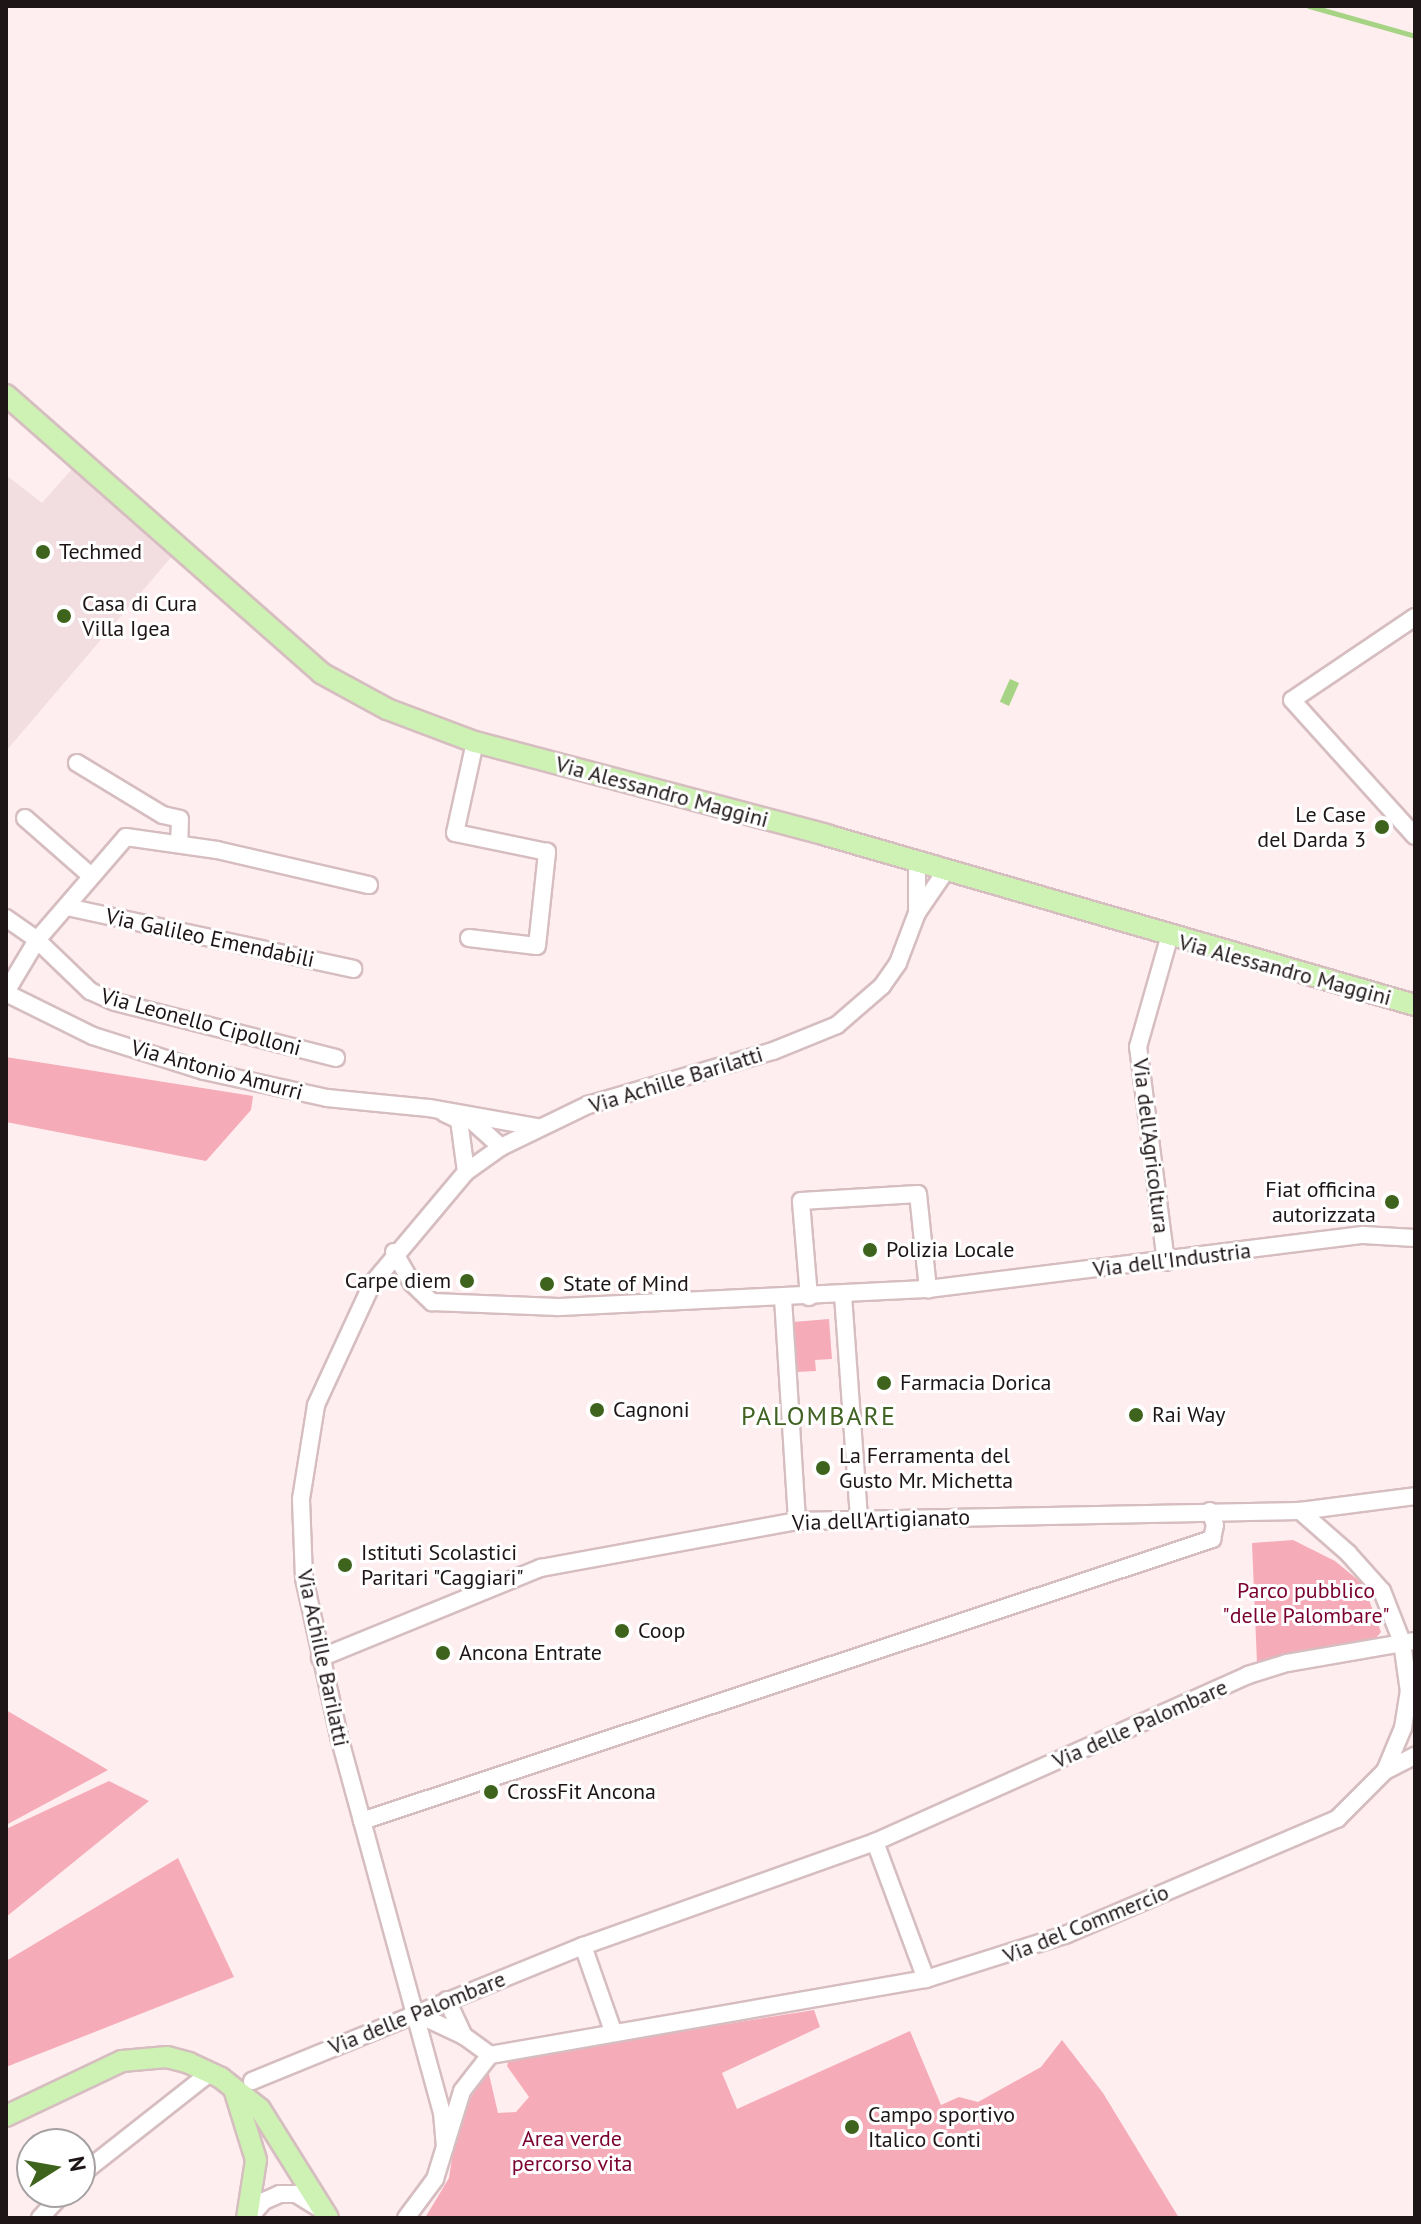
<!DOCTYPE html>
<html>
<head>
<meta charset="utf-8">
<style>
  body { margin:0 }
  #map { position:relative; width:1421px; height:2224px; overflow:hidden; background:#feeef0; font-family:"PT Sans",sans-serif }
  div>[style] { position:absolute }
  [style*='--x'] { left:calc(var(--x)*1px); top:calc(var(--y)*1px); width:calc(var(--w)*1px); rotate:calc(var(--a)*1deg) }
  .built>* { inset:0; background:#f2dde0 }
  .green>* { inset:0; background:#f6acb8 }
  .water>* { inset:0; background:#a6d484; transform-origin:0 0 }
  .stream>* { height:5px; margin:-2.5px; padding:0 2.5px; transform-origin:2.5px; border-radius:2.5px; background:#a6d484 }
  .roads { filter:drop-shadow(2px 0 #d6bdc0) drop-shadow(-2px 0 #d6bdc0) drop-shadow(0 2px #d6bdc0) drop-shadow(0 -2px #d6bdc0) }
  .minor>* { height:16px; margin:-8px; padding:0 8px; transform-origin:8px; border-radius:8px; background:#fff }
  .major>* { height:20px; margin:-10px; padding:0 10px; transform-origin:10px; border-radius:10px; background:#cef1b4 }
  .dots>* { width:22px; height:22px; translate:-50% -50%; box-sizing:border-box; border:4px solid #fff; border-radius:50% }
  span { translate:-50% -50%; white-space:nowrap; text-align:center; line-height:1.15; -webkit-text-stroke:6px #fff; paint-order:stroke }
  .poi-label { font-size:22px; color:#1e1516 }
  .left { translate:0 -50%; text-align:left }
  .right { translate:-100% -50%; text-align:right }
  .street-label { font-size:22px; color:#1e1516 }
  .park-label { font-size:22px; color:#79002f }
  .quarter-label { font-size:26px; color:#406223; letter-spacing:2px }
  .frame { position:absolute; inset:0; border:8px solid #1e1516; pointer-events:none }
  .north { position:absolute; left:16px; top:2128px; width:80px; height:80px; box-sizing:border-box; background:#fff; border:2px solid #a5a1a2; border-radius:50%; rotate:79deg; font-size:22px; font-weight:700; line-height:32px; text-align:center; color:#1e1516 }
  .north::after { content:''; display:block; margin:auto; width:28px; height:36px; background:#3e631c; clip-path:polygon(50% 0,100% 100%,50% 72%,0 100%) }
</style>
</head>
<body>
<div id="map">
  <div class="built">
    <div style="clip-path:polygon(72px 469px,173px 555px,6px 751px,6px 475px,42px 503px)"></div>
  </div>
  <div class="green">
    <div style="clip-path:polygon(6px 1057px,253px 1096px,251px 1110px,206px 1161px,6px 1122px)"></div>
    <div style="clip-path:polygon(829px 1319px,832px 1359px,815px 1360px,816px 1371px,796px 1372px,793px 1322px)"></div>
    <div style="clip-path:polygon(1293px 1540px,1335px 1561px,1363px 1584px,1381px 1632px,1375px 1639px,1257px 1663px,1252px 1543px)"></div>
    <div style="clip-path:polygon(6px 1710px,108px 1770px,6px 1825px)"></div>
    <div style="clip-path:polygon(109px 1781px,149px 1801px,6px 1917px,6px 1829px)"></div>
    <div style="clip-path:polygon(178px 1858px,234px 1977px,6px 2067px,6px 1961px)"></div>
    <div style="clip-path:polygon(814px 2010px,820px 2027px,722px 2073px,737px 2109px,910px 2031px,941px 2105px,959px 2097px,978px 2102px,1041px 2067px,1062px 2040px,1103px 2093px,1179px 2218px,425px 2218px,449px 2178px,458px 2118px,488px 2070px,498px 2113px,516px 2112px,529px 2097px,507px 2066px,509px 2059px)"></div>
  </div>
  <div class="water">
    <div style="left:1010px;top:679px;width:10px;height:25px;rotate:24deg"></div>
  </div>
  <div class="stream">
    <div style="--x:1309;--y:6;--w:110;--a:15.8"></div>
  </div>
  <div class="roads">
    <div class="minor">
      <div style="--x:1415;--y:617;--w:148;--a:146"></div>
      <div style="--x:1292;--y:700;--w:183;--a:47.9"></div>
      <div style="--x:77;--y:763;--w:100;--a:31.2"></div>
      <div style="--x:163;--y:815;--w:17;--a:13"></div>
      <div style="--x:180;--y:819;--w:25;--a:92"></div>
      <div style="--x:25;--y:818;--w:88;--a:41.3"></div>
      <div style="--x:917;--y:864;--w:49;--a:90"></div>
      <div style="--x:67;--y:907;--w:293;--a:12.2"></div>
      <div style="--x:6;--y:918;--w:38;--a:35"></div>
      <div style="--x:37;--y:940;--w:74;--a:43.9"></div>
      <div style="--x:90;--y:991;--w:27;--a:24"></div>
      <div style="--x:115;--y:1002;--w:228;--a:14.2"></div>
      <div style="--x:469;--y:938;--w:68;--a:6.7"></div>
      <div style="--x:537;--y:946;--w:95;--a:-83.9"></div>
      <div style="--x:547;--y:852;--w:94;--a:-168.3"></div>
      <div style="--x:455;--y:833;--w:93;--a:-77.6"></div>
      <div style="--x:6;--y:992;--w:61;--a:-59.2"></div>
      <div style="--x:37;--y:940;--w:136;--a:-49.2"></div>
      <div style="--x:126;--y:837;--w:92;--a:8.1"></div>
      <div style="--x:217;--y:850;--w:156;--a:13"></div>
      <div style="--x:6;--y:993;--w:97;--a:26.3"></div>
      <div style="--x:93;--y:1036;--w:116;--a:17.5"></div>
      <div style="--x:204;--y:1071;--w:126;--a:12.4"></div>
      <div style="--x:327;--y:1098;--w:102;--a:5.6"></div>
      <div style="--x:429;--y:1108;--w:110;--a:10"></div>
      <div style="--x:444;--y:1113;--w:17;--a:25"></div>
      <div style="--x:459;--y:1120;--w:52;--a:82.3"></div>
      <div style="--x:470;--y:1119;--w:42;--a:42.1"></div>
      <div style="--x:394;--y:1252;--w:36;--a:60"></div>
      <div style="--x:412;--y:1283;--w:28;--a:44"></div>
      <div style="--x:432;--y:1302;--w:126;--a:2.3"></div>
      <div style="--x:558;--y:1307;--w:370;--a:-2.8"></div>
      <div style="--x:928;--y:1289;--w:438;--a:-7.1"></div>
      <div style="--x:1363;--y:1235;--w:52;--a:3.3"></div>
      <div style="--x:1166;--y:1262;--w:217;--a:-97.4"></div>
      <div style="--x:1138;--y:1047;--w:113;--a:-74.1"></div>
      <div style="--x:843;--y:1295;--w:226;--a:85.9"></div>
      <div style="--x:809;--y:1297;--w:96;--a:-94.8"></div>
      <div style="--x:801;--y:1201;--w:117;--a:-3.4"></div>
      <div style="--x:918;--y:1194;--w:96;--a:84"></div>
      <div style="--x:783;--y:1298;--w:223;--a:86.4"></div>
      <div style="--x:320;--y:1658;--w:239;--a:-22.2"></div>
      <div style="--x:541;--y:1568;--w:260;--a:-10.4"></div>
      <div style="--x:797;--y:1521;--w:503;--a:-1.14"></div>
      <div style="--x:1300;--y:1511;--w:116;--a:-7.4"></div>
      <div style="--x:1385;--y:1771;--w:34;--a:-27"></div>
      <div style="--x:362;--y:1821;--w:896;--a:-18.35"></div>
      <div style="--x:1212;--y:1539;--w:14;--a:-78"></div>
      <div style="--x:1215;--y:1525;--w:15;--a:-110"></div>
      <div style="--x:875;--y:1842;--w:146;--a:69.6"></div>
      <div style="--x:583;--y:1946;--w:90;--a:70.6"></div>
      <div style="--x:447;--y:2000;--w:40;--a:65"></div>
      <div style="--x:415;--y:2013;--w:54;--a:25.1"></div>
      <div style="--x:464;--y:2036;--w:32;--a:36"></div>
      <div style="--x:490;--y:2055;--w:443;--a:-9.9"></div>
      <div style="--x:926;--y:1979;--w:146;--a:-17.6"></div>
      <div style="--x:1065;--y:1935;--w:296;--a:-23.1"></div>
      <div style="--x:1337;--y:1819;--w:68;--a:-45"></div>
      <div style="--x:1385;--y:1771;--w:47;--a:-67.3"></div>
      <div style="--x:1403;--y:1728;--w:36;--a:-81"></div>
      <div style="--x:1409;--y:1692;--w:50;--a:-98"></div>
      <div style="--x:1402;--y:1642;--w:55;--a:-111.4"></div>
      <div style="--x:1382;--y:1591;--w:51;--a:-131.8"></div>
      <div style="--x:1348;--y:1553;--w:64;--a:-138.8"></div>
      <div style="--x:252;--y:2081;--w:357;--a:-22.2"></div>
      <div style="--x:583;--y:1946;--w:310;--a:-19.6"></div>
      <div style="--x:875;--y:1842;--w:409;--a:-24.1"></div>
      <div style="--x:1248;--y:1675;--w:41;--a:-17.1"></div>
      <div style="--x:1287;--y:1663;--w:130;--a:-9.8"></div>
      <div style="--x:445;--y:2147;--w:34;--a:-95"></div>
      <div style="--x:442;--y:2113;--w:391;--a:-105.3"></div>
      <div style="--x:339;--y:1736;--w:162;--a:-102.5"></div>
      <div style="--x:304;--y:1578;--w:79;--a:-92.2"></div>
      <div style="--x:301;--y:1499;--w:95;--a:-80.9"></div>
      <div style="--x:316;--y:1405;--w:133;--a:-65.2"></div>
      <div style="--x:372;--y:1284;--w:146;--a:-50"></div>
      <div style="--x:466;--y:1172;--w:43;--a:-35.5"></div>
      <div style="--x:501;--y:1147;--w:97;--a:-25.8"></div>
      <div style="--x:588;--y:1105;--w:193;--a:-16.3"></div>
      <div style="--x:773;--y:1051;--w:69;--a:-22.1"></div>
      <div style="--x:837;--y:1025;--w:60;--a:-40.9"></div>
      <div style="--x:882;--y:986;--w:28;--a:-55"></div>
      <div style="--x:898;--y:963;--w:53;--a:-69.2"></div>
      <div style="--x:917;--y:913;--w:50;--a:-55.7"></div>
      <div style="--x:80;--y:2175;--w:167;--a:-38.2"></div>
      <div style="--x:40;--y:2218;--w:35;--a:-47"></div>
      <div style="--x:249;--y:2218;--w:23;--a:-49"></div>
      <div style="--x:264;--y:2201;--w:17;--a:-24"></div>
      <div style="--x:280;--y:2194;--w:16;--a:0"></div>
      <div style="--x:296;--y:2194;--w:28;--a:32"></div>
      <div style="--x:406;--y:2218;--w:49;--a:-53.4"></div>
      <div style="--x:435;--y:2179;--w:92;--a:-72.9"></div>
      <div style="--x:462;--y:2091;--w:46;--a:-52.1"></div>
    </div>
    <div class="major">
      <div style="--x:6;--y:395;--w:420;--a:41.4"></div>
      <div style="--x:321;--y:673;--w:75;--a:28.6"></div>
      <div style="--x:387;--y:709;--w:94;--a:20.6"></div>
      <div style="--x:475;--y:742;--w:363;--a:14.8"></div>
      <div style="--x:826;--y:835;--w:613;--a:16.1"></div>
      <div style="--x:235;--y:2092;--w:71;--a:72.8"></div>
      <div style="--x:256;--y:2160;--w:59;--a:98.8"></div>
      <div style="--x:6;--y:2116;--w:128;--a:-25.4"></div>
      <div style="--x:122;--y:2061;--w:45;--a:-5.1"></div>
      <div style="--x:167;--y:2057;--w:23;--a:15"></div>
      <div style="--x:189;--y:2063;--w:35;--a:25"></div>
      <div style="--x:221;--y:2078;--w:50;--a:38.5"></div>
      <div style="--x:260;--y:2109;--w:128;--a:58"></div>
    </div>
  </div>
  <div class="dots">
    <div style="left:43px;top:552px;background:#3e631c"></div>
    <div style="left:64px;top:616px;background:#3e631c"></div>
    <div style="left:1382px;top:827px;background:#3e631c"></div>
    <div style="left:1392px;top:1202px;background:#3e631c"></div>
    <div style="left:870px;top:1250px;background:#3e631c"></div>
    <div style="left:467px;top:1281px;background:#3e631c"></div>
    <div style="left:547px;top:1284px;background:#3e631c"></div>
    <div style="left:884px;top:1383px;background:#3e631c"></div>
    <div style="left:597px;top:1410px;background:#3e631c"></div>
    <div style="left:1136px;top:1415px;background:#3e631c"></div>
    <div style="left:823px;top:1468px;background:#3e631c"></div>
    <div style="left:345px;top:1565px;background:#3e631c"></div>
    <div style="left:622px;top:1631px;background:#3e631c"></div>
    <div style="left:443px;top:1653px;background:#3e631c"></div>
    <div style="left:491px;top:1792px;background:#3e631c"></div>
    <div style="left:852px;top:2127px;background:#3e631c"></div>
  </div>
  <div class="poi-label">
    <span class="left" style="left:59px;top:552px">Techmed</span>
    <span class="left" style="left:82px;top:616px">Casa di Cura<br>Villa Igea</span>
    <span class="right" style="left:1366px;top:827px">Le Case<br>del Darda 3</span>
    <span class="right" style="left:1376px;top:1202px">Fiat officina<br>autorizzata</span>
    <span class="left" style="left:886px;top:1250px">Polizia Locale</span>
    <span class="right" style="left:451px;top:1281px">Carpe diem</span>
    <span class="left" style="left:563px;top:1284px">State of Mind</span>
    <span class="left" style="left:900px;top:1383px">Farmacia Dorica</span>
    <span class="left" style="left:613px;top:1410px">Cagnoni</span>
    <span class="left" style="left:1152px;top:1415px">Rai Way</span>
    <span class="left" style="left:839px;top:1468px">La Ferramenta del<br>Gusto Mr. Michetta</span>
    <span class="left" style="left:361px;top:1565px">Istituti Scolastici<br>Paritari "Caggiari"</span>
    <span class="left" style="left:638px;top:1631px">Coop</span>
    <span class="left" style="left:459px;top:1653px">Ancona Entrate</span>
    <span class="left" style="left:507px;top:1792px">CrossFit Ancona</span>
    <span class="left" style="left:868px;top:2127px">Campo sportivo<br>Italico Conti</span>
  </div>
  <div class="street-label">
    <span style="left:662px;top:792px;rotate:15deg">Via Alessandro Maggini</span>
    <span style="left:210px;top:938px;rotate:12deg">Via Galileo Emendabili</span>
    <span style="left:1285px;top:970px;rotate:15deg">Via Alessandro Maggini</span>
    <span style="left:201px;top:1022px;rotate:15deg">Via Leonello Cipolloni</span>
    <span style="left:217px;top:1070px;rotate:15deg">Via Antonio Amurri</span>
    <span style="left:676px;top:1080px;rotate:-17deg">Via Achille Barilatti</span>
    <span style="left:1151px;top:1146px;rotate:83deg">Via dell'Agricoltura</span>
    <span style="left:1172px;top:1260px;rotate:-7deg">Via dell'Industria</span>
    <span style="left:881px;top:1520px;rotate:-2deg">Via dell'Artigianato</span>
    <span style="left:323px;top:1658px;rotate:78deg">Via Achille Barilatti</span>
    <span style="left:1140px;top:1724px;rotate:-24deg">Via delle Palombare</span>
    <span style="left:1086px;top:1924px;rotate:-22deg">Via del Commercio</span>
    <span style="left:417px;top:2013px;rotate:-22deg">Via delle Palombare</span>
  </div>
  <div class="park-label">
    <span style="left:1306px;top:1603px">Parco pubblico<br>"delle Palombare"</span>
    <span style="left:572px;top:2151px">Area verde<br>percorso vita</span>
  </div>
  <div class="quarter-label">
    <span style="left:819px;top:1416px">PALOMBARE</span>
  </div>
  <div class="frame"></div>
  <div class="north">N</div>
</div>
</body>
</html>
